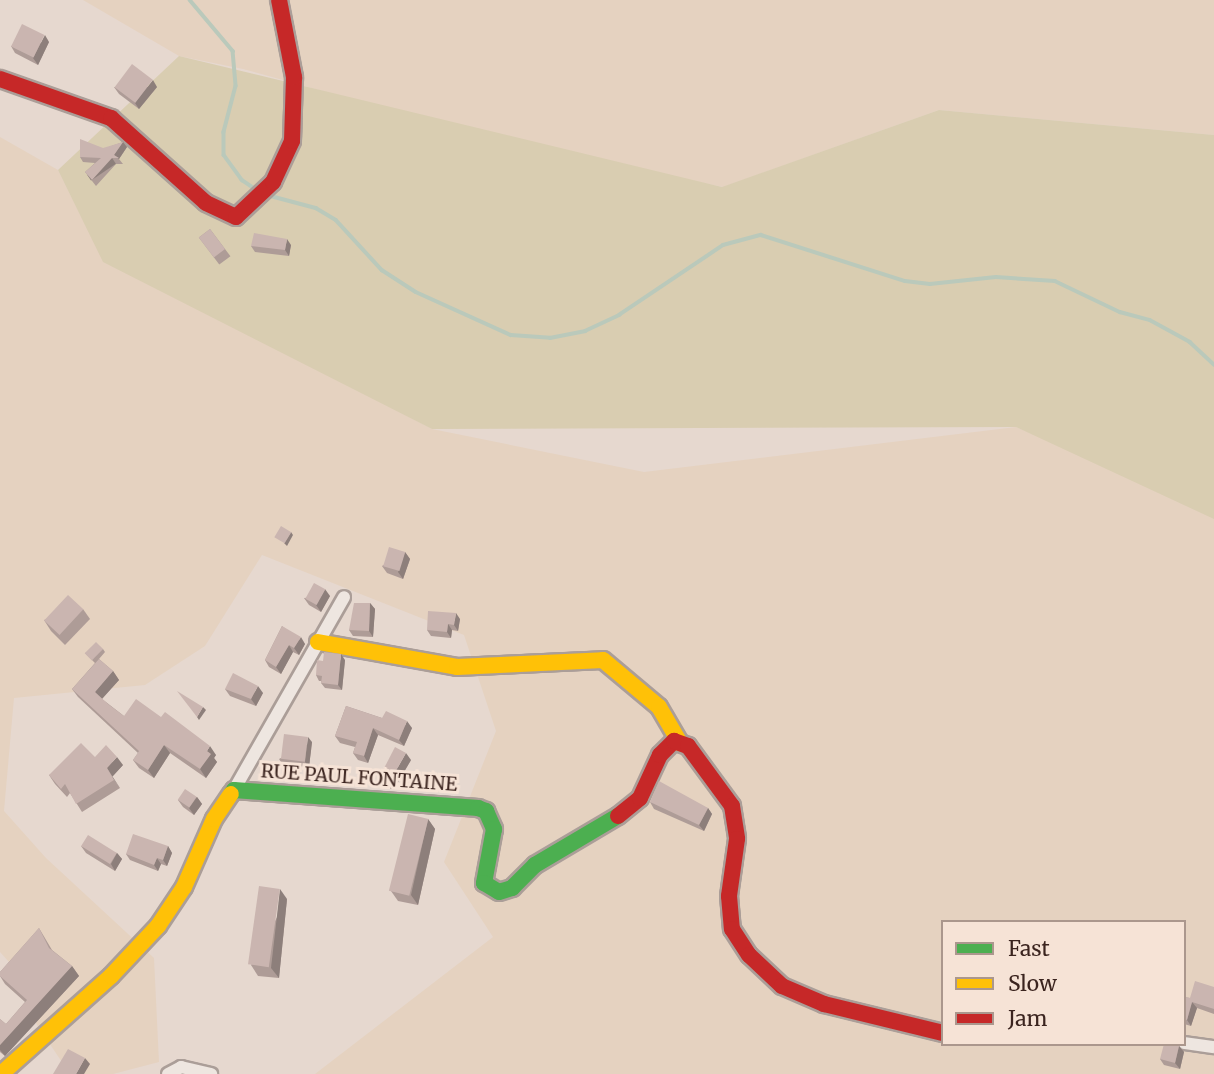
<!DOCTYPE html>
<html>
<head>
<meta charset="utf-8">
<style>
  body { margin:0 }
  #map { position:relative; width:1214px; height:1074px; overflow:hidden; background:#e6d8cf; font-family:Merriweather,serif }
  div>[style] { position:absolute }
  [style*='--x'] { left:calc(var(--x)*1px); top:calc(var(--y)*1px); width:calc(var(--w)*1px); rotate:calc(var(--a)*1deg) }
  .farmland>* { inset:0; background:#e5d2c0 }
  .green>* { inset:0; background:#d9cdb1 }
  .stream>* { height:3.5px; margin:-1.75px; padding:0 1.75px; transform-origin:1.75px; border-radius:1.75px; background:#bac9bb }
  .roads { filter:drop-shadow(2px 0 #ab9e98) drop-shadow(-2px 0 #ab9e98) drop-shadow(0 2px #ab9e98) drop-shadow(0 -2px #ab9e98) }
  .street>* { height:12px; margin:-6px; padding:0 6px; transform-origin:6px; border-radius:6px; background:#eee6e0 }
  .fast>* { height:16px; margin:-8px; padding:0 8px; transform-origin:8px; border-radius:8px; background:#4caf50 }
  .slow>* { height:16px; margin:-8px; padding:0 8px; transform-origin:8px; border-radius:8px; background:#ffc107 }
  .jam>* { height:16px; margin:-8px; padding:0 8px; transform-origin:8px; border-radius:8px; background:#c62828 }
  .wall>* { inset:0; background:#ae9c97; transform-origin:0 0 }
  .shaded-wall>* { inset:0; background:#8d7f7b; transform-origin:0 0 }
  .building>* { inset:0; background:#cab5b0; transform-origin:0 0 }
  span { translate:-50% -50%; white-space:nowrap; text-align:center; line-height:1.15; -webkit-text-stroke:6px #f6e3d6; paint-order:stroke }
  .street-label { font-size:19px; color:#3b241f }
  .legend { position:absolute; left:941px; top:920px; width:245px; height:126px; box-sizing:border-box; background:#f6e3d6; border:2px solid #ab978d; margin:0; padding:9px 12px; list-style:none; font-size:21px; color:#3b241f }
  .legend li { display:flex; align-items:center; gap:14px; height:35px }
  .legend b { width:35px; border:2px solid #ab978d }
</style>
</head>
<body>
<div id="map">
  <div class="farmland">
    <div style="clip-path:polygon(83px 0,1214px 0,1214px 135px,939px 110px,723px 187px,510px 143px,243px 69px,179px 56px)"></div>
    <div style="clip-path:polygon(evenodd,0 137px,58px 170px,104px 262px,250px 332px,432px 429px,644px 472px,1016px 427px,1214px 511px,1214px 1074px,315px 1074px,493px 937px,444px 862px,496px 731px,464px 635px,262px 555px,205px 646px,145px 685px,14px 698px,4px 811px,46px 858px,154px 958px,159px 1062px,113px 1074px,70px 1074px,37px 1025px,9px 962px,0 952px,0 137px,943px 922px,1184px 922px,1184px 1044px,943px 1044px,943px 922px)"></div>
  </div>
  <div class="green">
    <div style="clip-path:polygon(179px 56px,722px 187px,939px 110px,1214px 135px,1214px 519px,1016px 427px,432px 429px,103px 262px,58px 170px)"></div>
  </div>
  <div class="stream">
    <div style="--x:190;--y:0;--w:67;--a:49.9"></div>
    <div style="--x:233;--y:51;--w:35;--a:85"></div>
    <div style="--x:236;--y:86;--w:48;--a:104.6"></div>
    <div style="--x:224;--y:132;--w:23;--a:90"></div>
    <div style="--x:224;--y:155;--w:31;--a:54"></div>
    <div style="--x:242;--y:180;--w:18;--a:34"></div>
    <div style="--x:267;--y:195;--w:51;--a:14.9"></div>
    <div style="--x:316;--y:208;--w:23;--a:31"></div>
    <div style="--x:336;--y:220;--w:68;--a:47.4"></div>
    <div style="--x:382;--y:270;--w:40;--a:32.9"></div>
    <div style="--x:416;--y:292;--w:104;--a:24.4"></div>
    <div style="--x:511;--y:335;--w:39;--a:4"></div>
    <div style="--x:550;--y:338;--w:36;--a:-11"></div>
    <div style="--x:585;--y:331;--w:38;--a:-25"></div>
    <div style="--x:619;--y:315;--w:125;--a:-33.9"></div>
    <div style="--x:723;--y:245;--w:39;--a:-15"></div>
    <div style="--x:761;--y:235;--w:151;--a:17.7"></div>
    <div style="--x:905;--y:281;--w:25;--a:7"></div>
    <div style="--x:930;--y:284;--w:66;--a:-6.1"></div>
    <div style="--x:996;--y:277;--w:59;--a:3.9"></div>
    <div style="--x:1055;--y:281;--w:72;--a:25.5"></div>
    <div style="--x:1120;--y:312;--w:31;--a:15"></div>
    <div style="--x:1150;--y:320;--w:46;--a:28.8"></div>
    <div style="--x:1190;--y:342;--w:33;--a:43"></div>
  </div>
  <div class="roads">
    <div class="street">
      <div style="--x:234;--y:790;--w:222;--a:-60.3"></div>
      <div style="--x:1184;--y:1043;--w:30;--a:8"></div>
      <div style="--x:168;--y:1074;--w:15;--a:-28"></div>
      <div style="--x:181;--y:1067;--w:31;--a:13"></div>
    </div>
    <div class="fast">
      <div style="--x:231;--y:794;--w:5;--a:-53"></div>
      <div style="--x:234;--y:790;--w:245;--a:4.2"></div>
      <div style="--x:478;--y:808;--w:9;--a:21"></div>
      <div style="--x:486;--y:811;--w:20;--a:66"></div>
      <div style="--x:494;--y:829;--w:55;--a:100.5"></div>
      <div style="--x:484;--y:883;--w:17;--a:31"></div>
      <div style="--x:499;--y:892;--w:14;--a:-17"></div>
      <div style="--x:512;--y:888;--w:33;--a:-45"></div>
      <div style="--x:535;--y:865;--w:96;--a:-30.6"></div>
    </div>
    <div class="slow">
      <div style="--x:318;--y:642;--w:141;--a:10.2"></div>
      <div style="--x:457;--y:667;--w:146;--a:-2.7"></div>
      <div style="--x:603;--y:660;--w:73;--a:40"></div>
      <div style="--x:659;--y:707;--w:42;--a:59.7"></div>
      <div style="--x:1;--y:1074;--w:147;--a:-41.7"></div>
      <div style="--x:111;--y:976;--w:69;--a:-46.8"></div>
      <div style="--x:158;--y:926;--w:47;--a:-56.3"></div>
      <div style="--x:184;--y:887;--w:74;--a:-66.2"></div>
      <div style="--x:214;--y:819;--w:30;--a:-56"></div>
    </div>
    <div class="jam">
      <div style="--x:0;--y:79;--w:118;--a:19.4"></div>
      <div style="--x:111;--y:118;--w:127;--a:41.8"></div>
      <div style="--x:206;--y:203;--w:33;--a:25"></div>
      <div style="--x:236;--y:217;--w:51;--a:-43.4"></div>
      <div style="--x:273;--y:182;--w:45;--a:-65.1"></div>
      <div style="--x:292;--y:141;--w:64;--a:-88.2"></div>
      <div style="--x:294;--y:77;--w:78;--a:-101"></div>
      <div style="--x:618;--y:816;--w:28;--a:-39"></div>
      <div style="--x:640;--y:798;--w:47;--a:-65.1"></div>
      <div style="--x:660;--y:755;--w:20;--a:-45"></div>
      <div style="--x:674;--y:741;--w:15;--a:20"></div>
      <div style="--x:688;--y:746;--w:74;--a:53.7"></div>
      <div style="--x:732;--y:806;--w:33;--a:81"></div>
      <div style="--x:737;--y:839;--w:58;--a:98"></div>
      <div style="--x:729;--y:896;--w:33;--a:85"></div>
      <div style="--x:732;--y:929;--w:31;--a:57"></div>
      <div style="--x:749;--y:955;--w:45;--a:43.2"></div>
      <div style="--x:782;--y:986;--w:46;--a:23.2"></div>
      <div style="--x:824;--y:1004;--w:122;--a:13.7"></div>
    </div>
  </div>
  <div class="wall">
    <div style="clip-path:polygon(49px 42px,38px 65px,15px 53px,11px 46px)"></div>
    <div style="clip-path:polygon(114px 87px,157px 87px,139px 109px,119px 94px)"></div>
    <div style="clip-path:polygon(123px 142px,127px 147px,119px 159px,123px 164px,116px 164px,96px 186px,85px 172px,95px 163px,83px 162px,80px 157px)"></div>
    <div style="left:210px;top:229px;width:34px;height:14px;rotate:53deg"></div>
    <div style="clip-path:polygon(291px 245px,289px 256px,255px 252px,251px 246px)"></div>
    <div style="clip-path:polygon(405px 552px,410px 559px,403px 579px,387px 573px,382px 566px)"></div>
    <div style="clip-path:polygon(330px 596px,321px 612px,309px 605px,304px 598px)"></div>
    <div style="clip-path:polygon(370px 603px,375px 609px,373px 637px,353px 636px,349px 630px)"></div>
    <div style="clip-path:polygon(83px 609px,90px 619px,65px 645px,51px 631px,44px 620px)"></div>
    <div style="clip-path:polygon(460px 619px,458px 631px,452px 630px,451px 638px,431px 636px,427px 630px)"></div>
    <div style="clip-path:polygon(282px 626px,305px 644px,299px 655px,293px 652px,281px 674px,269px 667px,265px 660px)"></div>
    <div style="clip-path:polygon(103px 649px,105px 652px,99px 659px,113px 671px,119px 680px,102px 699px,124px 716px,216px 755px,214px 758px,217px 762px,206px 778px,170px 753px,154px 778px,139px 768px,133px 760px,138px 753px,78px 697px,72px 689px,95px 663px,85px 653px)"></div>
    <div style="clip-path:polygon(345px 660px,342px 690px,325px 688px,321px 683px,321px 681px,319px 681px,316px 675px,323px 661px)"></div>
    <div style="clip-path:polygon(225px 689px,263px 693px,256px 706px,230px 696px)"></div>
    <div style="clip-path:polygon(346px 706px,412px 728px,404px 746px,378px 735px,368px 763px,358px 760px,353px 753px,355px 747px,340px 743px,335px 736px)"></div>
    <div style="clip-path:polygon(312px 742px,309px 767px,283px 765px,279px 759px)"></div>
    <div style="clip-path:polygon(95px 757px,123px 765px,112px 777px,120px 788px,82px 812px,70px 793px,67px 797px,55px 784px,49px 775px)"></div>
    <div style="clip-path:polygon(411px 760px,394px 789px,387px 789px,379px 778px)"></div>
    <div style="clip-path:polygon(197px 797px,202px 804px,194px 815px,183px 807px,178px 800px)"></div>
    <div style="clip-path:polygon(650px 802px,708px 808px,712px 814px,704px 831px,654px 809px)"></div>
    <div style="clip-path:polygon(428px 819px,435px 829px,418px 905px,398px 901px,391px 891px)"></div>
    <div style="clip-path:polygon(81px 846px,117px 853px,122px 859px,115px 871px,86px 853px)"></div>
    <div style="clip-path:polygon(168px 846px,172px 853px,167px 866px,161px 864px,158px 871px,130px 860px,126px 854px)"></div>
    <div style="clip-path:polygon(287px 899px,279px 978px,258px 976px,251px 965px)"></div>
    <div style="clip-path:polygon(39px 928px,52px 950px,72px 966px,79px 976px,5px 1056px,0 1052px,0 1019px,6px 1024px,25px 1002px,5px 984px,0 976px,0 972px)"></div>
    <div style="clip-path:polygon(1214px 987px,1214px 1014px,1197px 1008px,1191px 1026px,1184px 1024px,1184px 997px,1190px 998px)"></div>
    <div style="clip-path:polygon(1179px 1046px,1184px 1052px,1180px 1069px,1164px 1065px,1160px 1059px)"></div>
  </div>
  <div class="shaded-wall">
    <div style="clip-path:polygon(45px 35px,49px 42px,38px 65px,33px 58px)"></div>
    <div style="clip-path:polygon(153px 80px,157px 87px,139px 109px,135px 103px)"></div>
    <div style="clip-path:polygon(123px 142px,127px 147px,119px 159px,114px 155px)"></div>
    <div style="left:112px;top:158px;width:7px;height:30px;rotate:56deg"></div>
    <div style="clip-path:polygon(287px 239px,291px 245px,289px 256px,285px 250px)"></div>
    <div style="clip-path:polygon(291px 532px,293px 535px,287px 546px,284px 543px)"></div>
    <div style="clip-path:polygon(405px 552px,410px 559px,403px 579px,398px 572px)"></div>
    <div style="clip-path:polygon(325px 589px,330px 596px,321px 612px,316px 605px)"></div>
    <div style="clip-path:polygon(370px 603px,375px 609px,373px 637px,369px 631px)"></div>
    <div style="clip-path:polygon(456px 613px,460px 619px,458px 631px,454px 625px)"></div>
    <div style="clip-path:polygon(448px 624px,452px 630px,451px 638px,447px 632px)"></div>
    <div style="clip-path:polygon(301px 637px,305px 644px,299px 655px,294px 648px)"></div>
    <div style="clip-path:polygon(289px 645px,293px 652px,281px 674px,276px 667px)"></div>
    <div style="clip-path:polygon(341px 654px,345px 660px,342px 690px,338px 685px)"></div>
    <div style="clip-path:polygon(113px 671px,119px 680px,100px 701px,95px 692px)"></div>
    <div style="clip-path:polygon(258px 686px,263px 693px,256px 706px,251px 699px)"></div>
    <div style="clip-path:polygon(203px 707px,206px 710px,199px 720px,197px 717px)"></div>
    <div style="clip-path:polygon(407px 721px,412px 728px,404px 746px,399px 740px)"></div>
    <div style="clip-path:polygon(373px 728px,378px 735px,368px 763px,364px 756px)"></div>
    <div style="clip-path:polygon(308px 737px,312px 742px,309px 767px,305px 762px)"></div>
    <div style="clip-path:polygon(164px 745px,170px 753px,154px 778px,148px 770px)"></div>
    <div style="clip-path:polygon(210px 746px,216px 755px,214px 758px,217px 762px,206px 778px,200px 769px,207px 751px)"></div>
    <div style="clip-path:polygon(406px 753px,411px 760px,394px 789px,389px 783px)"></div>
    <div style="clip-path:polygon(117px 757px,123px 765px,112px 777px,120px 788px,107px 768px)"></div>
    <div style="clip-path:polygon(197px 797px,202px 804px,194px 815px,189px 808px)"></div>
    <div style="clip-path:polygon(708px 808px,712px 814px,704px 831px,699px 825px)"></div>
    <div style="clip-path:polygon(428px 819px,435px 829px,418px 905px,411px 895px)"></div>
    <div style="clip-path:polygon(168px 846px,172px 853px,167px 866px,163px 860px)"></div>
    <div style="clip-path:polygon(117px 853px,122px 859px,115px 871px,111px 864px)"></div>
    <div style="clip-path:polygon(157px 858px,161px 864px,158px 871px,154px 865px)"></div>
    <div style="clip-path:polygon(280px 889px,287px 899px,279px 978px,271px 968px)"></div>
    <div style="clip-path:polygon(72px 966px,79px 976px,5px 1056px,0 1050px,0 1045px)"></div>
    <div style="clip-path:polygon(1192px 1002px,1197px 1008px,1191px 1026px,1187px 1020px)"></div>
    <div style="clip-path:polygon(1179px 1046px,1184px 1052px,1180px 1069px,1175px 1063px)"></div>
    <div style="clip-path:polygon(85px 1058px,90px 1064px,84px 1074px,76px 1074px)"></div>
  </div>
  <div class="building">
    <div style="left:22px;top:24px;width:25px;height:25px;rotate:26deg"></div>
    <div style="left:132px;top:64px;width:26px;height:29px;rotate:37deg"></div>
    <div style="clip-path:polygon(80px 139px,103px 148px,123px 142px,114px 155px,119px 158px,112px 158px,92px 180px,85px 172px,101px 158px,80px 157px)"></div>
    <div style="left:210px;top:229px;width:25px;height:14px;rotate:53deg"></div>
    <div style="clip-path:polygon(254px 233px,287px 239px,285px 250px,251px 246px)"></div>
    <div style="left:281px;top:526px;width:12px;height:13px;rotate:31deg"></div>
    <div style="left:389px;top:547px;width:17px;height:20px;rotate:17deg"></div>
    <div style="left:314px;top:583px;width:13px;height:18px;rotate:29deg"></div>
    <div style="left:68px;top:595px;width:21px;height:35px;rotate:43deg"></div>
    <div style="clip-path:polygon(354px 603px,370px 603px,369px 631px,349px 630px)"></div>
    <div style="clip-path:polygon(428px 611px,456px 613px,454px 625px,448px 624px,447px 632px,427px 630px)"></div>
    <div style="clip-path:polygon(282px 626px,301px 637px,294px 648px,289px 645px,276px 667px,265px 660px)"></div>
    <div style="left:96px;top:642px;width:10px;height:16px;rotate:45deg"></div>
    <div style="clip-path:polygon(324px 652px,341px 654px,338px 685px,321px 683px,322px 676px,316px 675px,317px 660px,323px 661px)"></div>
    <div style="clip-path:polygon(99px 659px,113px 671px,95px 692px,108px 704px,124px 716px,136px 699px,161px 717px,165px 712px,210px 746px,207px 751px,211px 754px,200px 769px,164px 745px,148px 770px,133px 760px,139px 751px,72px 689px)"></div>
    <div style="clip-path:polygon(233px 673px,258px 686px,251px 699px,225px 689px)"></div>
    <div style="clip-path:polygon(177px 691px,203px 707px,197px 717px)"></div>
    <div style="clip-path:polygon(346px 706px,382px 718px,386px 711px,407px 721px,399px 740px,373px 728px,364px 756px,353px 753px,357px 742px,335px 736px)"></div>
    <div style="left:284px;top:734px;width:24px;height:25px;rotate:7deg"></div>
    <div style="clip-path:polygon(81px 743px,95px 757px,106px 745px,117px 757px,107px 768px,114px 780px,76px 804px,65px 784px,61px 789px,49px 775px)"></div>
    <div style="clip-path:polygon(395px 747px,406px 753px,389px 783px,382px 783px,379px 778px)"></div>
    <div style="clip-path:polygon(659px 781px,708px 808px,699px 825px,650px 802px)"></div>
    <div style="left:185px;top:789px;width:14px;height:13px;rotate:34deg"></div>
    <div style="left:408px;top:814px;width:21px;height:79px;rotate:14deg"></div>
    <div style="clip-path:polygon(133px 834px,168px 846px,163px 860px,157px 858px,154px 865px,126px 854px)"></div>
    <div style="left:88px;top:835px;width:34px;height:13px;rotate:32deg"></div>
    <div style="left:259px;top:886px;width:21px;height:79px;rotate:8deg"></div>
    <div style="clip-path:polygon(39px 928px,49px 948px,72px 966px,0 1045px,0 1019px,6px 1024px,27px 1000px,0 976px,0 972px)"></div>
    <div style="clip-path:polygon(1195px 981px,1214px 987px,1214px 1009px,1192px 1002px,1187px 1020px,1184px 1019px,1184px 997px,1190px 998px)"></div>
    <div style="clip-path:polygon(1164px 1044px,1174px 1044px,1179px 1046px,1175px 1063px,1160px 1059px)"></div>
    <div style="clip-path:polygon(68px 1049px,85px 1058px,76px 1074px,53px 1074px)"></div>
  </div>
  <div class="street-label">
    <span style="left:359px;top:778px;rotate:4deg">RUE PAUL FONTAINE</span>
  </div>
  <ul class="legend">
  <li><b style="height:9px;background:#4caf50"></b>Fast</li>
  <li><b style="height:9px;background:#ffc107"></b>Slow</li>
  <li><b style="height:9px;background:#c62828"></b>Jam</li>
  </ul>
</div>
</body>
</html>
